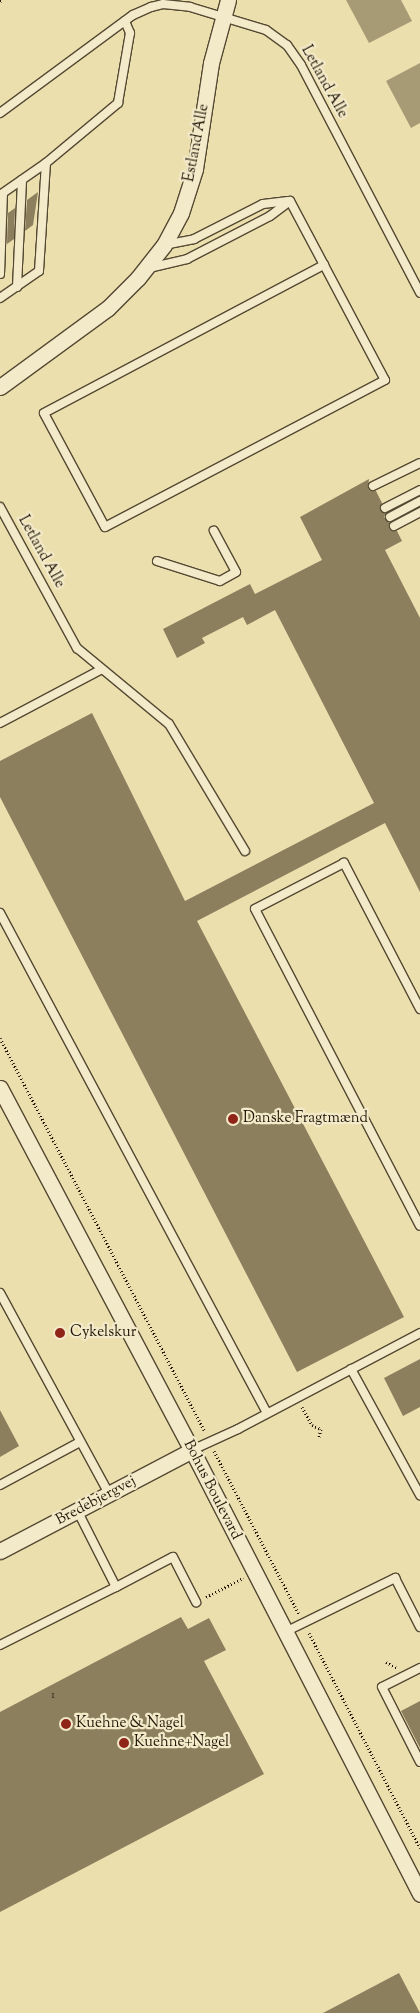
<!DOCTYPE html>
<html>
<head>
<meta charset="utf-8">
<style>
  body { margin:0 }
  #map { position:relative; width:420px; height:2013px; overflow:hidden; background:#ecdfae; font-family:"Sorts Mill Goudy",serif }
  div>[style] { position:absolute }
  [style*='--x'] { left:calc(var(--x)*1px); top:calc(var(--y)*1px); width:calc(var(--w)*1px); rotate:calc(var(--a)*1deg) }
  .water>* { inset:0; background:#a79b76 }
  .building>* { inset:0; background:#8b7f5e }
  .path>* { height:3px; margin-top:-1.5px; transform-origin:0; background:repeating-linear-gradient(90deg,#221708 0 1px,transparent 0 3.5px) }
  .roads { filter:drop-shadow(1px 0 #544932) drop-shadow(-1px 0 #544932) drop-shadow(0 1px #544932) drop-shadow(0 -1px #544932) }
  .service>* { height:8px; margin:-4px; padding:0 4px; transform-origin:4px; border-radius:4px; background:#f3eaca }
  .minor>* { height:15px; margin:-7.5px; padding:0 7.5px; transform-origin:7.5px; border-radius:7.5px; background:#f3eaca }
  .dots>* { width:14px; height:14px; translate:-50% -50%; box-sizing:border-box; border:2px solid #f3eaca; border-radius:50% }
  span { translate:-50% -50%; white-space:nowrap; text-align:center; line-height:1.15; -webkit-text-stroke:4.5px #f3eaca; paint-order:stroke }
  .number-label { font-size:12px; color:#3c311e }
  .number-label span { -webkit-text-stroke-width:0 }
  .street-label { font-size:15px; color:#221708 }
  .poi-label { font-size:15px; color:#221708 }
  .left { translate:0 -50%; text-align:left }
</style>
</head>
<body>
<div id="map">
  <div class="water">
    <div style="clip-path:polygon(346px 0,401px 0,412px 21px,369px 43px)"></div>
    <div style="clip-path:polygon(420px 63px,420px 123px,411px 128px,386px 81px)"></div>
  </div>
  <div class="building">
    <div style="clip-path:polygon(38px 192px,33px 225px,25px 231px,27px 200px)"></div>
    <div style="clip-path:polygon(15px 208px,14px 239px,7px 244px,8px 213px)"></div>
    <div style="clip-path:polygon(369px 479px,368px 488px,370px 491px,376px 491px,382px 503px,380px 510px,386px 513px,384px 517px,390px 523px,389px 528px,391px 531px,397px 531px,402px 541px,385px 550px,420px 618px,420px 892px,385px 823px,197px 921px,404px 1317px,297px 1372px,0 797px,0 761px,92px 713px,185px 901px,374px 803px,275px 610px,247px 625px,243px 617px,202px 638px,205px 643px,177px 658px,163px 629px,250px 584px,255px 594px,322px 560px,300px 517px)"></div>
    <div style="clip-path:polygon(420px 1359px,420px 1407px,403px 1416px,384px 1378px)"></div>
    <div style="clip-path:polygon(0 1410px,19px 1446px,0 1457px)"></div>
    <div style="clip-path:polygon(181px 1617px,188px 1629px,209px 1618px,226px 1650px,204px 1661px,264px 1774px,0 1912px,0 1712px)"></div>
    <div style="clip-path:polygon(420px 1701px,420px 1748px,401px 1711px)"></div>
    <div style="clip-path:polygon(399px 1973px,420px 2013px,323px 2013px)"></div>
  </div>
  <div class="path">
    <div style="--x:0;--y:1;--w:2;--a:-27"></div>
    <div style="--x:0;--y:1038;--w:444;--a:62.5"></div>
    <div style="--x:302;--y:1407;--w:21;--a:61"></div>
    <div style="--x:312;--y:1425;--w:10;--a:24"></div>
    <div style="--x:321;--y:1429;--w:8;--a:104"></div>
    <div style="--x:214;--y:1451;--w:184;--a:62.5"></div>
    <div style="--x:206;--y:1597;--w:42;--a:-27.2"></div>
    <div style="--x:309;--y:1633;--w:242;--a:62.7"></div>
    <div style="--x:386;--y:1662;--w:13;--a:29"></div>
  </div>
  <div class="roads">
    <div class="service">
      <div style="--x:0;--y:113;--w:165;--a:-36.4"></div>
      <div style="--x:133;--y:15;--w:20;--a:-24"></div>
      <div style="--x:151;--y:7;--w:12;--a:-14"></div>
      <div style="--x:163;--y:4;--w:27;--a:6"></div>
      <div style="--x:190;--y:7;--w:79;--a:16.8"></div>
      <div style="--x:266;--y:30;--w:26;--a:36"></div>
      <div style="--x:287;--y:45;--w:24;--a:55"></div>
      <div style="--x:301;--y:65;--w:257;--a:62.4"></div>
      <div style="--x:0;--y:195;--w:56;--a:-34.8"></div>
      <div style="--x:46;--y:163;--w:94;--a:-39.8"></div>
      <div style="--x:118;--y:103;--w:71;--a:-80.3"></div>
      <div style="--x:130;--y:33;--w:13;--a:-113"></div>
      <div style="--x:290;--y:201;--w:72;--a:62"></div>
      <div style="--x:324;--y:265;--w:130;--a:62.1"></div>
      <div style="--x:385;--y:380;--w:316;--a:152.3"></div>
      <div style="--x:105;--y:527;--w:129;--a:-118.2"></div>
      <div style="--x:44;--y:413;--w:317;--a:-27.9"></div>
      <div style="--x:164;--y:245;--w:31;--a:-11"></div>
      <div style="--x:194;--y:239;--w:77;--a:-26.9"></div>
      <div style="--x:263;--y:204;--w:25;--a:-7"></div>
      <div style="--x:149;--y:268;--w:39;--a:-13"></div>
      <div style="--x:187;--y:259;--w:93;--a:-27.4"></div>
      <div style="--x:270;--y:216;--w:25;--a:-37"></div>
      <div style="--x:0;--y:274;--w:80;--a:-87.9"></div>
      <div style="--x:17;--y:287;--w:107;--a:-87.3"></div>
      <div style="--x:0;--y:298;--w:47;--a:-34.7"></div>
      <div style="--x:39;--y:271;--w:108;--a:-86.3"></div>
      <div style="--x:373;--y:486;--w:52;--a:-26.1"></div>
      <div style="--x:0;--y:507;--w:161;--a:61.4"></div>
      <div style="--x:77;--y:648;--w:119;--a:39.6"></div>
      <div style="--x:169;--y:724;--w:148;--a:59.1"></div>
      <div style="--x:385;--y:508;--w:39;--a:-27"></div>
      <div style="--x:390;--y:517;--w:34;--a:-28"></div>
      <div style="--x:394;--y:526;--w:30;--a:-28"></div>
      <div style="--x:157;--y:561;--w:66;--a:17.6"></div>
      <div style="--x:220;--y:581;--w:18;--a:-29"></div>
      <div style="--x:236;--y:572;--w:47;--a:-118.2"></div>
      <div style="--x:0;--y:723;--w:115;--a:-27.9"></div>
      <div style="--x:0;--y:913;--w:567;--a:61.9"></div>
      <div style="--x:420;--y:1009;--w:165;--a:-117.5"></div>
      <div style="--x:344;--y:863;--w:100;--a:152.7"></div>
      <div style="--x:255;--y:909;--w:357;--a:62.5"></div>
      <div style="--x:0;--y:1293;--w:229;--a:61.5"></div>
      <div style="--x:351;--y:1369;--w:144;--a:61.3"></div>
      <div style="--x:192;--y:1450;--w:51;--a:-24.5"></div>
      <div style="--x:238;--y:1429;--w:206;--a:-27.8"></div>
      <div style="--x:0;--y:1485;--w:91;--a:-28.3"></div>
      <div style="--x:116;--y:1587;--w:64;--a:-27.8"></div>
      <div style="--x:173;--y:1557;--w:51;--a:62.9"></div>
      <div style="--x:285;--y:1632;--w:123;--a:-26.1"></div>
      <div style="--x:395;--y:1578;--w:55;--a:63"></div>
      <div style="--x:0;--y:1645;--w:130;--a:-26.6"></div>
      <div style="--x:116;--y:1587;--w:86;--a:-116.9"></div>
      <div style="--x:420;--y:1668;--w:42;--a:153.4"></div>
      <div style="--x:382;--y:1687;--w:84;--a:63.1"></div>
    </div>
    <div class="minor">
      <div style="--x:0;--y:387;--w:134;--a:-36.2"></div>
      <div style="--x:108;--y:308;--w:42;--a:-45"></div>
      <div style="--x:138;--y:278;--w:42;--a:-51.8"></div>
      <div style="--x:164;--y:245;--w:36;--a:-62"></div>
      <div style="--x:181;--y:213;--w:46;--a:-72.3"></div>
      <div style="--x:195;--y:169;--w:107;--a:-81.4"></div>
      <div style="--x:211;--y:63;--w:65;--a:-74.9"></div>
      <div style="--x:0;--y:1088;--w:410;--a:62.1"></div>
      <div style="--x:192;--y:1450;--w:499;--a:62.8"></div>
      <div style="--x:0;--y:1551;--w:217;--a:-27.7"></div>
    </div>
  </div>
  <div class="dots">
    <div style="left:233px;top:1119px;background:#8f2418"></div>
    <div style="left:60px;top:1333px;background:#8f2418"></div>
    <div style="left:66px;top:1724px;background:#8f2418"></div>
    <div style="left:124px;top:1743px;background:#8f2418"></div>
  </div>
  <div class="number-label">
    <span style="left:53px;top:1696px">1</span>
  </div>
  <div class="street-label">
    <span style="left:324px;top:82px;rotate:61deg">Letland Alle</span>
    <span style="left:197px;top:143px;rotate:-79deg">Estland Alle</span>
    <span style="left:41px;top:552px;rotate:61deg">Letland Alle</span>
    <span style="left:212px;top:1490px;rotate:63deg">Bohus Boulevard</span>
    <span style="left:96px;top:1501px;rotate:-28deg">Bredebjergvej</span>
  </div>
  <div class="poi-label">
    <span class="left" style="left:243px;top:1119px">Danske Fragtmænd</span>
    <span class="left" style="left:70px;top:1333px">Cykelskur</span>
    <span class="left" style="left:76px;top:1724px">Kuehne &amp; Nagel</span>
    <span class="left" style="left:134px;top:1743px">Kuehne+Nagel</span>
  </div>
</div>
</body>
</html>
